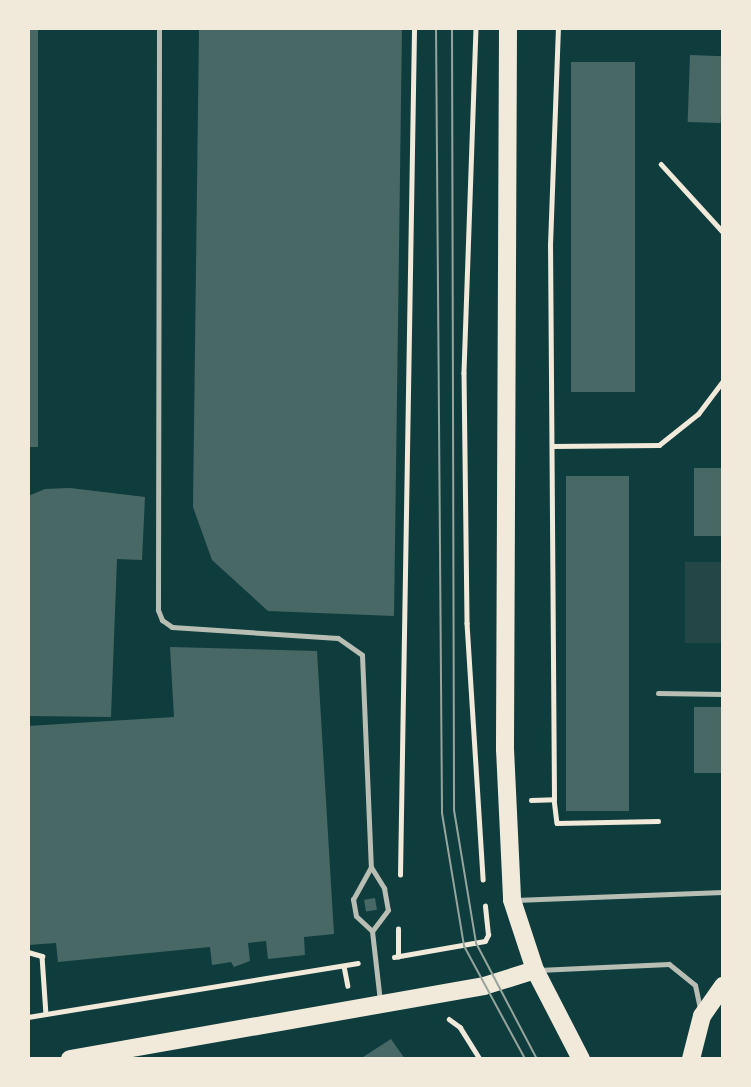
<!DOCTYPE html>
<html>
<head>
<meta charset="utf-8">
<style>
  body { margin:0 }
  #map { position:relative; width:751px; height:1087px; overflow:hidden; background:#0f3d3e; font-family:Raleway,sans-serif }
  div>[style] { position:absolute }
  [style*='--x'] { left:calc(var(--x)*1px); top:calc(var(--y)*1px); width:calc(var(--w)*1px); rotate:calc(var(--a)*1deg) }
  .green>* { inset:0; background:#244646; transform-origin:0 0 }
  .building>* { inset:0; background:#486865; transform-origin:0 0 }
  .path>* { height:4.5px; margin:-2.25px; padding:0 2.25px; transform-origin:2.25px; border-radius:2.25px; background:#f1e9da }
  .service>* { height:5px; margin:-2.5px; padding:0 2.5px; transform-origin:2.5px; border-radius:2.5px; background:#b8beb3 }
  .primary>* { height:18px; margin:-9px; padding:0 9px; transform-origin:9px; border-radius:9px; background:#f1e9da }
  .tram>* { height:2px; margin:-1px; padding:0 1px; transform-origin:1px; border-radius:1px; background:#97a49c }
  span { translate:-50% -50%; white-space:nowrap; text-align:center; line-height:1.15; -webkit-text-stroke:5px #f1e9da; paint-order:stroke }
  .frame { position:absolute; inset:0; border:30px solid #f1e9da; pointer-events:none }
</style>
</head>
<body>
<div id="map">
  <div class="green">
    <div style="left:723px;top:562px;width:81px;height:38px;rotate:90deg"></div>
  </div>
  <div class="building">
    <div style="left:28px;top:28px;width:10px;height:419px"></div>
    <div style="clip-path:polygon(199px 28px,402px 28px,394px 616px,268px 611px,212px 560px,193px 507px)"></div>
    <div style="left:690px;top:55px;width:33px;height:67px;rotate:2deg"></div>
    <div style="left:571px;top:62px;width:64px;height:330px"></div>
    <div style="left:694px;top:468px;width:29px;height:68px"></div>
    <div style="left:566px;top:476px;width:63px;height:335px"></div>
    <div style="clip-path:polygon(70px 488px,145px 497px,142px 560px,117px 559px,111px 717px,28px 716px,28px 496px,45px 489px)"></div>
    <div style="clip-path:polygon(170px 647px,317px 651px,334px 934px,304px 937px,305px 955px,268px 959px,266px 941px,248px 943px,250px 961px,234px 967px,231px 962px,212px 965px,210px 947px,58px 962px,56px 943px,28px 945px,28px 726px,174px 717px)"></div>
    <div style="left:694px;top:707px;width:29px;height:66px"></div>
    <div style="left:375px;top:898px;width:12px;height:11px;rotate:81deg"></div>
    <div style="clip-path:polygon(391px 1039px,405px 1059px,364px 1059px,363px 1057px)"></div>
  </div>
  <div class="path">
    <div style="--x:476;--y:28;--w:345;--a:92"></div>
    <div style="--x:464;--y:373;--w:250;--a:89.3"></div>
    <div style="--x:467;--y:623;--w:257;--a:86.4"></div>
    <div style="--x:661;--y:164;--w:92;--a:47.6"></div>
    <div style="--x:552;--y:446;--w:107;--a:-0.5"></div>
    <div style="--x:659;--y:445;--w:50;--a:-38.5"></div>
    <div style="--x:698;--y:414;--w:41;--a:-52.9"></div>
    <div style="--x:554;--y:799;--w:24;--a:83"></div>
    <div style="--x:557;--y:823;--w:101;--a:-1.1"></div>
    <div style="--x:531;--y:800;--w:23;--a:-2"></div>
    <div style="--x:554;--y:799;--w:554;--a:-90.41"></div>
    <div style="--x:550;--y:245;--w:217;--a:-87.9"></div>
    <div style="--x:400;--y:875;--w:847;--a:-89.05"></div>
    <div style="--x:28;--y:952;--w:15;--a:16"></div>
    <div style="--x:42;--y:956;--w:58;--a:86.1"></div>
    <div style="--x:394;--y:957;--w:92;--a:-10"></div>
    <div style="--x:485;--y:941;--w:7;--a:-63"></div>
    <div style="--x:488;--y:935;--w:29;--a:-96"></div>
    <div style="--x:398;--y:957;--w:28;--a:-90"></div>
    <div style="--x:344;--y:966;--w:20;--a:79"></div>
    <div style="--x:28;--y:1017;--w:334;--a:-9.3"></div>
    <div style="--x:449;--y:1019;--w:14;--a:36"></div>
    <div style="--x:460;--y:1027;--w:38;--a:58"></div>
  </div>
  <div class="service">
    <div style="--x:159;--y:28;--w:582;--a:90.1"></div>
    <div style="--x:158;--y:610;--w:11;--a:68"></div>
    <div style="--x:162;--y:620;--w:12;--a:35"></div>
    <div style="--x:172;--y:627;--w:166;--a:3.8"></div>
    <div style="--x:338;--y:638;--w:29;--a:35"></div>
    <div style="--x:362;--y:655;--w:212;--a:87.6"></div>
    <div style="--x:371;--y:867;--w:25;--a:58"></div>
    <div style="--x:384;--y:888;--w:22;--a:80"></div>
    <div style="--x:388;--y:910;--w:26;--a:127"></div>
    <div style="--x:372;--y:931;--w:70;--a:83.5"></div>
    <div style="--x:658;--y:693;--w:65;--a:0.9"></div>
    <div style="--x:371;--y:867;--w:37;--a:119"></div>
    <div style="--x:353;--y:899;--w:17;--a:80"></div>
    <div style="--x:356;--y:916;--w:22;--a:43"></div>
    <div style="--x:515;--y:900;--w:208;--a:-2.2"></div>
    <div style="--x:538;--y:970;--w:131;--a:-2.6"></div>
    <div style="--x:669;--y:964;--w:33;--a:39"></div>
    <div style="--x:695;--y:985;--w:25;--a:78"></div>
  </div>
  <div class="primary">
    <div style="--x:508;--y:28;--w:721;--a:90.24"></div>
    <div style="--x:505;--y:749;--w:151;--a:87.3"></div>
    <div style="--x:512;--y:900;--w:74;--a:71.8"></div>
    <div style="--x:535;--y:970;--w:100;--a:62.7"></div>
    <div style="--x:70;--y:1059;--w:420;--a:-10"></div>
    <div style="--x:484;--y:986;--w:53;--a:-17.4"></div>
    <div style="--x:691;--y:1059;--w:44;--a:-75.7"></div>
    <div style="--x:702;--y:1016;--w:37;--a:-55"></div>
  </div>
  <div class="tram">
    <div style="--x:436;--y:28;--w:785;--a:89.56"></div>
    <div style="--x:442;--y:813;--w:135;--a:80.6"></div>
    <div style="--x:464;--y:946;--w:128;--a:61.6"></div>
    <div style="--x:452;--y:28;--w:782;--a:89.85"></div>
    <div style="--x:454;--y:810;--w:135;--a:80.6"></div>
    <div style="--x:476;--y:943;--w:131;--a:62.3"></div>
  </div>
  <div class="frame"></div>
</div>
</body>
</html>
